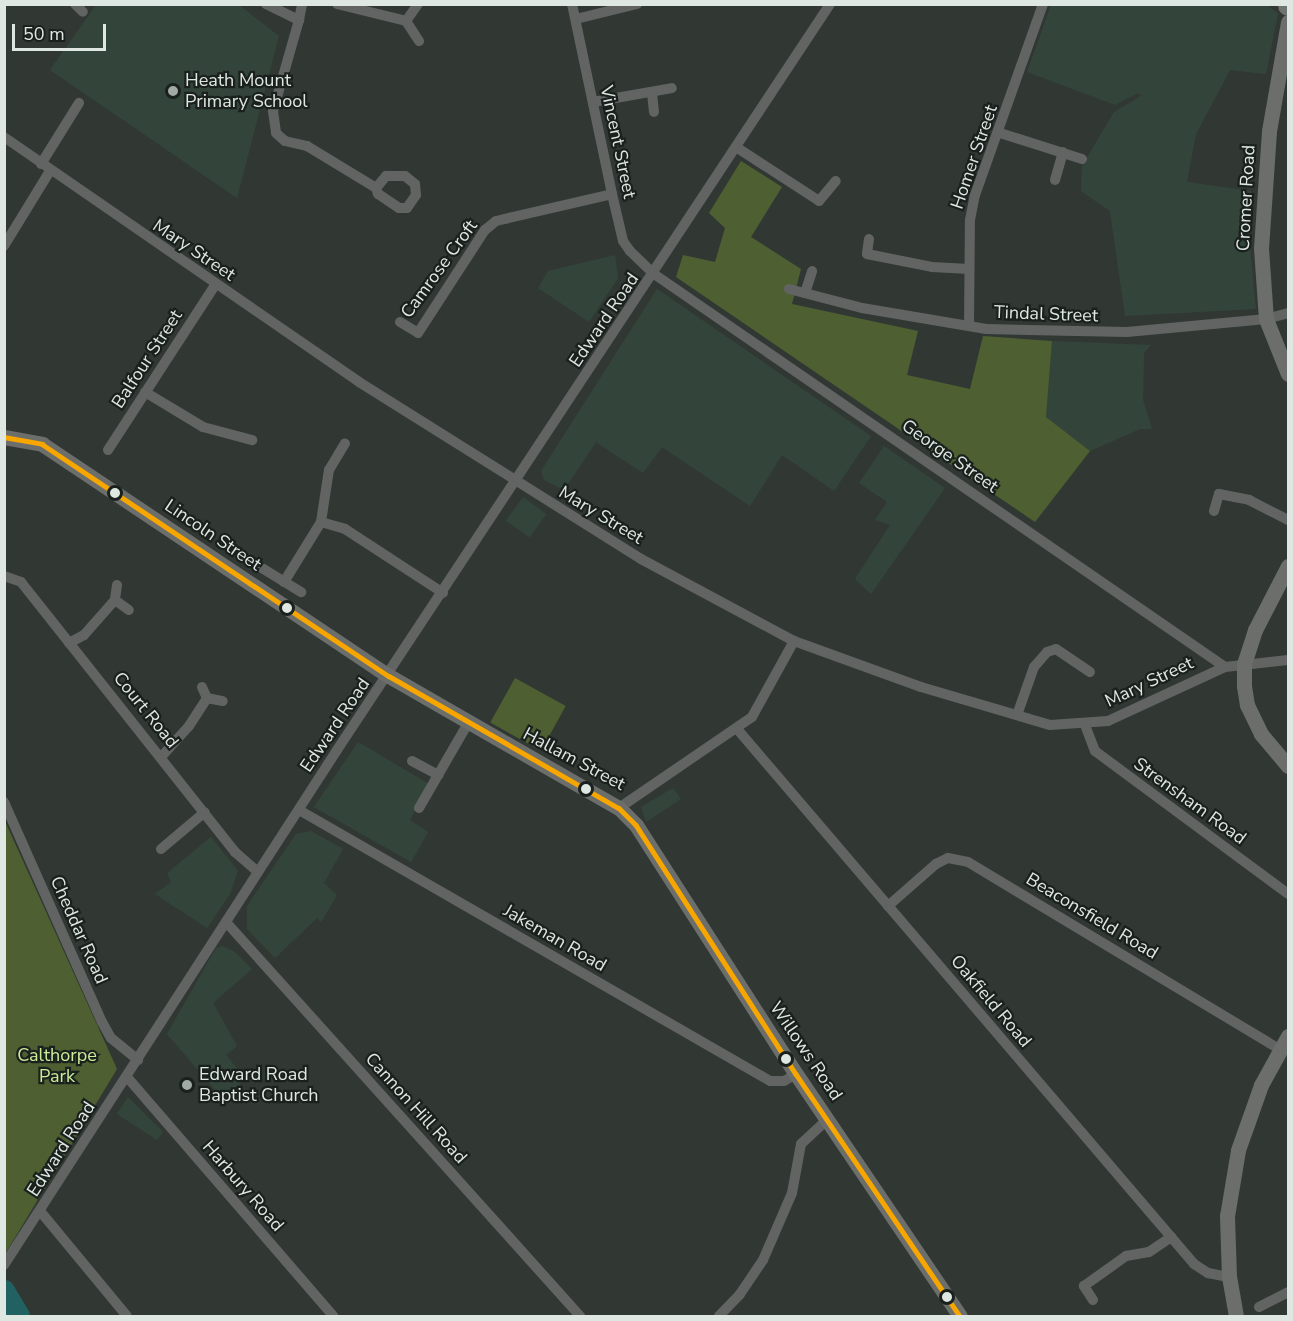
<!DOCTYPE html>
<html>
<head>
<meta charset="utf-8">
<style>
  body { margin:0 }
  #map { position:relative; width:1293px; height:1321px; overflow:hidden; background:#313834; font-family:"Nunito Sans",sans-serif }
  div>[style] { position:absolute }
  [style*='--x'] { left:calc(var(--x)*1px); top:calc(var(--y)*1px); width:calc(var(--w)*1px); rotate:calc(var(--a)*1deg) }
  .built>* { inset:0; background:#33453b; transform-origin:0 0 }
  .green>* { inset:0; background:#4e6031; transform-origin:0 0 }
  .river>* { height:22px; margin:-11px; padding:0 11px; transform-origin:11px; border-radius:11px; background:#216162 }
  .street>* { height:10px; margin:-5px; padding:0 5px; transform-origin:5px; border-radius:5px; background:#626463 }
  .secondary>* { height:15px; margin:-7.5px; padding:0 7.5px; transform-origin:7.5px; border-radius:7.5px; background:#6c6e6c }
  .highway>* { height:21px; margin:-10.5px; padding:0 10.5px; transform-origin:10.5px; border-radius:10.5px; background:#6f7370 }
  .bus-1>* { height:4.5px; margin:-2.25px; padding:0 2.25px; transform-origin:2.25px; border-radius:2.25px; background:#f7a600 }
  .dots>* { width:16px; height:16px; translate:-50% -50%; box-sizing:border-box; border:3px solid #1a201d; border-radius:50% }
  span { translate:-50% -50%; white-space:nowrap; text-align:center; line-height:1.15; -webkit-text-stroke:4.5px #1a201d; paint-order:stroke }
  .poi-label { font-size:18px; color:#dfe7e2 }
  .left { translate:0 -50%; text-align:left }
  .street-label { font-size:18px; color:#dfe7e2 }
  .park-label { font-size:18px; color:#cced98 }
  .frame { position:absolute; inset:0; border:6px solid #dfe7e2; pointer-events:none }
  .scale { position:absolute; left:12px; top:24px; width:94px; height:27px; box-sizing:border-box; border:3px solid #dfe7e2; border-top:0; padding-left:8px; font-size:18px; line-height:21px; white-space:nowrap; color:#dfe7e2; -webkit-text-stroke:4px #1a201d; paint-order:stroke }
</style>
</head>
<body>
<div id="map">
  <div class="built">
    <div style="clip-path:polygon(1265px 4px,1278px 13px,1266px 74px,1230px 70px,1196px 134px,1187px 182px,1251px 191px,1249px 237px,1256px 309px,1125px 316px,1110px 211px,1081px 191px,1082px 166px,1114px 112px,1141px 96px,1138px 93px,1115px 105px,1027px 72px,1051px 5px)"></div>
    <div style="clip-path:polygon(96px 5px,239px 5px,279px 36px,237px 198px,50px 70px)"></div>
    <div style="clip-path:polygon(615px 255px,618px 278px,589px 322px,538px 288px,548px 271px)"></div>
    <div style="clip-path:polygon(657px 289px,871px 436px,834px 491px,782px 455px,750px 506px,662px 447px,643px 473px,596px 442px,564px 490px,544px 480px,541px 471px)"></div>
    <div style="clip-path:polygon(1052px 341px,1151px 345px,1144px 353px,1143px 400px,1152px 429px,1140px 429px,1090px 451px,1046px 417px)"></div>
    <div style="clip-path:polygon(884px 446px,945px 488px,871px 594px,855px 579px,890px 525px,875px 520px,887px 502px,859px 483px)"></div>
    <div style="left:523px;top:497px;width:29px;height:29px;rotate:36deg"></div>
    <div style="clip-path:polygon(358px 742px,429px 784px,410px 820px,428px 832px,411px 862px,314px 807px)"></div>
    <div style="clip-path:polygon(673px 788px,681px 799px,646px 822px,641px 807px)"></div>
    <div style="clip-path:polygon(311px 831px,343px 849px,324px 883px,337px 895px,321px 922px,317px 918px,275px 958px,247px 929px,247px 906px,296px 834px)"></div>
    <div style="clip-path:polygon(211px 837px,238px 871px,230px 894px,207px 928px,155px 894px,171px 882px,167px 873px)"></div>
    <div style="clip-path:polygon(222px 946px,235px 952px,252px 969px,213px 1003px,237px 1046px,226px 1055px,246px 1079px,222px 1098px,167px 1034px,216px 948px)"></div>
    <div style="clip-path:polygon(128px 1097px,163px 1132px,157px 1140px,117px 1114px)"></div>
  </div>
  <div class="green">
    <div style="clip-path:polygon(741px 161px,782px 187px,751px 237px,801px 269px,792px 304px,918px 331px,907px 375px,970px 389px,983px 336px,1052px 341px,1046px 417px,1090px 451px,1035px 522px,676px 277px,683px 255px,715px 262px,725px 228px,709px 213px)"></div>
    <div style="left:515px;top:678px;width:58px;height:51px;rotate:29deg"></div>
    <div style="clip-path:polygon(4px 819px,117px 1069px,5px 1254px,4px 1254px)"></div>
  </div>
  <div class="river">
    <div style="--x:4;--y:1291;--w:29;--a:59"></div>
  </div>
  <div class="street">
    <div style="--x:75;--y:4;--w:11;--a:45"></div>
    <div style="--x:266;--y:4;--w:37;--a:26"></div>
    <div style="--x:299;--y:20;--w:95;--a:105.9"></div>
    <div style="--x:273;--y:111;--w:22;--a:82"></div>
    <div style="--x:276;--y:133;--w:12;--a:42"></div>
    <div style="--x:285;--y:141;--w:23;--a:13"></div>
    <div style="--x:307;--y:146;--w:81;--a:31.3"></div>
    <div style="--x:376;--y:188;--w:16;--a:-50"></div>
    <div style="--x:386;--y:176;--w:19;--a:0"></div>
    <div style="--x:405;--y:176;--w:13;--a:39"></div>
    <div style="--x:415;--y:184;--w:11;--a:85"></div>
    <div style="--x:416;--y:195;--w:16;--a:125"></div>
    <div style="--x:407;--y:208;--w:8;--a:180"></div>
    <div style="--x:399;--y:208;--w:25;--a:-146"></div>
    <div style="--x:378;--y:194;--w:6;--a:-108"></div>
    <div style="--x:337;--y:4;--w:71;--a:13.8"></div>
    <div style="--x:418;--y:4;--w:21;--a:125"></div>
    <div style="--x:406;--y:21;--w:24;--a:57"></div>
    <div style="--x:572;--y:4;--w:194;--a:78.1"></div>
    <div style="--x:612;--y:194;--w:48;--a:76.8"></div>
    <div style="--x:623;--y:241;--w:12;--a:55"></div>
    <div style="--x:630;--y:251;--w:33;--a:44"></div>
    <div style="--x:654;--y:274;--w:693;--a:34.54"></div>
    <div style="--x:576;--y:19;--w:63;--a:-13.8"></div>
    <div style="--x:299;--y:20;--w:16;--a:-79"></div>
    <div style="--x:652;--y:93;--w:19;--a:84"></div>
    <div style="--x:593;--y:102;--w:80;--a:-10"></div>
    <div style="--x:1000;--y:133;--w:86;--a:17.6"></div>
    <div style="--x:4;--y:137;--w:431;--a:34.6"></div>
    <div style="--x:359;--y:382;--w:333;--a:32.1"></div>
    <div style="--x:641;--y:559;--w:174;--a:28.2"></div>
    <div style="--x:794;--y:641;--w:135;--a:19.9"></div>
    <div style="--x:921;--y:687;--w:134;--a:16.4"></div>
    <div style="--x:1050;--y:725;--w:58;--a:-3.9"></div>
    <div style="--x:1108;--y:721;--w:129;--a:-24.8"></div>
    <div style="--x:1225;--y:667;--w:63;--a:-6.3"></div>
    <div style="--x:736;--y:147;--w:99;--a:33"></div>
    <div style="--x:819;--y:201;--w:26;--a:-50"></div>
    <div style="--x:41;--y:164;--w:72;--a:-58.1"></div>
    <div style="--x:1055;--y:180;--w:29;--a:-74"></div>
    <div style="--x:869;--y:239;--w:15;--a:98"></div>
    <div style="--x:867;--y:254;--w:66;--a:11.3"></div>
    <div style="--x:932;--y:267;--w:37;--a:3"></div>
    <div style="--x:4;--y:246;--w:88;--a:-58.5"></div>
    <div style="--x:789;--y:289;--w:75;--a:14.6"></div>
    <div style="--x:862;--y:308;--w:126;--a:9.6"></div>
    <div style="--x:986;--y:329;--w:141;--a:1.2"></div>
    <div style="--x:1127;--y:332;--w:140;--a:-5.3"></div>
    <div style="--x:1266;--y:319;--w:23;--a:-15"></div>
    <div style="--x:805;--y:293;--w:23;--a:-72"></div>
    <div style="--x:400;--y:322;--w:21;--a:31"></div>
    <div style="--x:418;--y:333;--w:123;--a:-57"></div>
    <div style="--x:485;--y:230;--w:14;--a:-39"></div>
    <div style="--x:496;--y:221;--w:119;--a:-13.1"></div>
    <div style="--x:969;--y:326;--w:106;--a:-89.5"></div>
    <div style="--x:970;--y:220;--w:25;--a:-79"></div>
    <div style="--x:975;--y:195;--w:203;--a:-70.4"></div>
    <div style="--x:145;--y:392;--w:68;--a:31.1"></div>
    <div style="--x:203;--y:427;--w:51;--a:14.9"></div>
    <div style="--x:108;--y:450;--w:197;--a:-57"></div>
    <div style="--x:1214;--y:511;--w:18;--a:-74"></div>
    <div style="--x:1219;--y:494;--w:31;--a:11"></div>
    <div style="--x:1249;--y:500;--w:44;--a:27.1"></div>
    <div style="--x:321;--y:522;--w:25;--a:16"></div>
    <div style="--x:345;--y:529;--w:117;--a:33.1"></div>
    <div style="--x:257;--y:565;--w:52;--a:31.5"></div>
    <div style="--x:4;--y:576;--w:18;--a:19"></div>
    <div style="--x:21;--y:582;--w:345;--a:51.6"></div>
    <div style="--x:235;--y:852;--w:30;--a:41"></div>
    <div style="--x:284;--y:582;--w:70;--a:-58.3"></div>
    <div style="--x:321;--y:522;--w:53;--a:-81.3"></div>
    <div style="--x:329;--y:470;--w:31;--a:-59"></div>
    <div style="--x:117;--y:585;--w:15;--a:98"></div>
    <div style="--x:115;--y:600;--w:17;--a:36"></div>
    <div style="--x:69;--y:643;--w:17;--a:-28"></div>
    <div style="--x:84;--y:635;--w:47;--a:-48.5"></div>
    <div style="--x:202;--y:687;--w:12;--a:66"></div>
    <div style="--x:207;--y:698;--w:16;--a:11"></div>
    <div style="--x:1017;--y:715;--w:51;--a:-70.5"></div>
    <div style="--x:1034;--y:667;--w:20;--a:-49"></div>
    <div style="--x:1047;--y:652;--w:9;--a:-18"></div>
    <div style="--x:1056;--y:649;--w:41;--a:34.1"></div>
    <div style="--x:1085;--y:725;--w:28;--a:69"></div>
    <div style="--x:1095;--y:751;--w:240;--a:36.5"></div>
    <div style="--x:738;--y:730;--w:702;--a:49.5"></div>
    <div style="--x:1194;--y:1264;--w:17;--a:33"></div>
    <div style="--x:1208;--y:1273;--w:21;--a:11"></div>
    <div style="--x:162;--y:756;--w:40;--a:-48"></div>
    <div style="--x:189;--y:726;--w:33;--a:-57"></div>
    <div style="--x:412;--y:761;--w:30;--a:28"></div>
    <div style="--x:4;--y:802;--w:241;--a:66"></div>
    <div style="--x:102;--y:1022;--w:18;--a:61"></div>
    <div style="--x:111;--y:1038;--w:35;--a:39"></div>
    <div style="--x:419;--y:808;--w:98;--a:-60"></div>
    <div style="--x:619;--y:808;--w:161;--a:-34.4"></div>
    <div style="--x:752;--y:717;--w:87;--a:-61.1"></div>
    <div style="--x:299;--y:810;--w:543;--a:29.91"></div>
    <div style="--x:770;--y:1081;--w:14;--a:0"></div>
    <div style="--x:784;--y:1081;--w:14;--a:-30"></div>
    <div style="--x:161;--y:849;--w:57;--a:-40.1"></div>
    <div style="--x:888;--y:906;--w:64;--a:-41.2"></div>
    <div style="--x:936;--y:864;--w:13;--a:-27"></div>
    <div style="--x:948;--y:858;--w:20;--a:11"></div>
    <div style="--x:968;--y:862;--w:365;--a:31"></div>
    <div style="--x:226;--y:922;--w:530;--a:48.06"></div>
    <div style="--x:127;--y:1077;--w:316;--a:49.2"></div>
    <div style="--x:40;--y:1211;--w:136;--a:50.4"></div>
    <div style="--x:4;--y:1265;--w:613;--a:-57.11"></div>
    <div style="--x:337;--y:750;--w:894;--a:-56.54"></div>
    <div style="--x:1093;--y:1300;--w:17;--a:-123"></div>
    <div style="--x:1084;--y:1286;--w:52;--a:-35.5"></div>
    <div style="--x:1126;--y:1256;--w:23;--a:-10"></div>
    <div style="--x:1149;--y:1252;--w:27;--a:-34"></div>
    <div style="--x:1259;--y:1307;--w:33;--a:-27"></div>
    <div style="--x:719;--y:1316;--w:30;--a:-46"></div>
    <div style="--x:740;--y:1294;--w:41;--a:-55.9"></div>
    <div style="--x:763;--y:1260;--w:73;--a:-66.6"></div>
    <div style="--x:792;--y:1193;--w:50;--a:-79.6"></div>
    <div style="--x:801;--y:1144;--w:37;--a:-43"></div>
  </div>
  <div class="secondary">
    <div style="--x:1288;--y:22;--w:111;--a:99.9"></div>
    <div style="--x:1269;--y:131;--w:117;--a:93.9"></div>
    <div style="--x:1261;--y:248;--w:71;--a:86"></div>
    <div style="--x:1266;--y:319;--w:59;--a:68.2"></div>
    <div style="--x:4;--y:437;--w:39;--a:10"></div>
    <div style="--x:42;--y:444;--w:417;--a:33.8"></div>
    <div style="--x:389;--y:676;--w:265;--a:29.9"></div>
    <div style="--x:619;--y:808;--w:24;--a:45"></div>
    <div style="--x:636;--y:825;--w:296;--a:57.3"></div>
    <div style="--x:796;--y:1074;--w:292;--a:55.9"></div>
    <div style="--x:1288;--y:566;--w:72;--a:117.3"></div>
    <div style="--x:1255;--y:630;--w:36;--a:108"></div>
    <div style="--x:1244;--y:664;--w:22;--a:90"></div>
    <div style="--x:1244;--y:686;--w:19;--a:81"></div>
    <div style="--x:1247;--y:705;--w:32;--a:64"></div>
    <div style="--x:1261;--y:734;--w:42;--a:49.8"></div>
    <div style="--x:1236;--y:1316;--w:40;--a:-100"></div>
    <div style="--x:1229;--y:1277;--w:61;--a:-91.9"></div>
    <div style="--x:1227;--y:1216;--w:67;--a:-80.5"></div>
    <div style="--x:1238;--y:1150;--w:69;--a:-70.5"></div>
    <div style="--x:1261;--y:1085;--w:56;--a:-61.1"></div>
  </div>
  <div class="highway">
    <div style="--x:1288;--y:4;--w:1;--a:90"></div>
  </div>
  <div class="bus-1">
    <div style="--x:4;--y:437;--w:39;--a:10"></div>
    <div style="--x:42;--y:444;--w:417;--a:33.8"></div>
    <div style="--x:389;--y:676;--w:265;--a:29.9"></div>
    <div style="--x:619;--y:808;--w:24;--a:45"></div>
    <div style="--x:636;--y:825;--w:296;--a:57.3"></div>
    <div style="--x:796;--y:1074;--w:292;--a:55.9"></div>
  </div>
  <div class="dots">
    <div style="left:173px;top:91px;background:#a2aaa5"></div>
    <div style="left:115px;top:493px;background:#dfe7e2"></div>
    <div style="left:287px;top:608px;background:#dfe7e2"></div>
    <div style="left:586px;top:789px;background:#dfe7e2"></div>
    <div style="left:786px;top:1059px;background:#dfe7e2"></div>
    <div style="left:187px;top:1085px;background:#a2aaa5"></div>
    <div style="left:947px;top:1297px;background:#dfe7e2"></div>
  </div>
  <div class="poi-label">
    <span class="left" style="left:185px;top:91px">Heath Mount<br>Primary School</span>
    <span class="left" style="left:199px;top:1085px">Edward Road<br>Baptist Church</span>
  </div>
  <div class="street-label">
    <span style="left:618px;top:142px;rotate:78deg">Vincent Street</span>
    <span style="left:974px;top:157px;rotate:-71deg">Homer Street</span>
    <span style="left:1246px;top:198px;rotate:-87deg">Cromer Road</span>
    <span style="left:194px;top:250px;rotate:34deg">Mary Street</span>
    <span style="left:439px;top:269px;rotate:-54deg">Camrose Croft</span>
    <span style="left:1046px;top:314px;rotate:2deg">Tindal Street</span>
    <span style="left:604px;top:320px;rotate:-56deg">Edward Road</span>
    <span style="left:147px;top:359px;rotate:-57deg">Balfour Street</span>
    <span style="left:950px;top:456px;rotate:35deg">George Street</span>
    <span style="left:601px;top:515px;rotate:31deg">Mary Street</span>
    <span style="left:213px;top:535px;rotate:34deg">Lincoln Street</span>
    <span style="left:1149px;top:682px;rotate:-25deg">Mary Street</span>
    <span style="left:146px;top:710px;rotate:51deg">Court Road</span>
    <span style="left:335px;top:725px;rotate:-56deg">Edward Road</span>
    <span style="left:574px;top:759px;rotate:28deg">Hallam Street</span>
    <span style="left:1190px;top:801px;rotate:36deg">Strensham Road</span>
    <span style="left:1092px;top:916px;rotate:31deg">Beaconsfield Road</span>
    <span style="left:79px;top:930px;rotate:66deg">Cheddar Road</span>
    <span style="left:555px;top:938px;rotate:30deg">Jakeman Road</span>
    <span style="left:991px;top:1001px;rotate:50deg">Oakfield Road</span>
    <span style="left:806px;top:1051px;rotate:56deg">Willows Road</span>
    <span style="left:416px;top:1108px;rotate:48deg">Cannon Hill Road</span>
    <span style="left:61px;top:1149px;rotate:-57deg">Edward Road</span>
    <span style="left:243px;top:1186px;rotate:49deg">Harbury Road</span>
  </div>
  <div class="park-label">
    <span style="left:57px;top:1066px">Calthorpe<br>Park</span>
  </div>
  <div class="frame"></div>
  <div class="scale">50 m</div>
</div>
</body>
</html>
